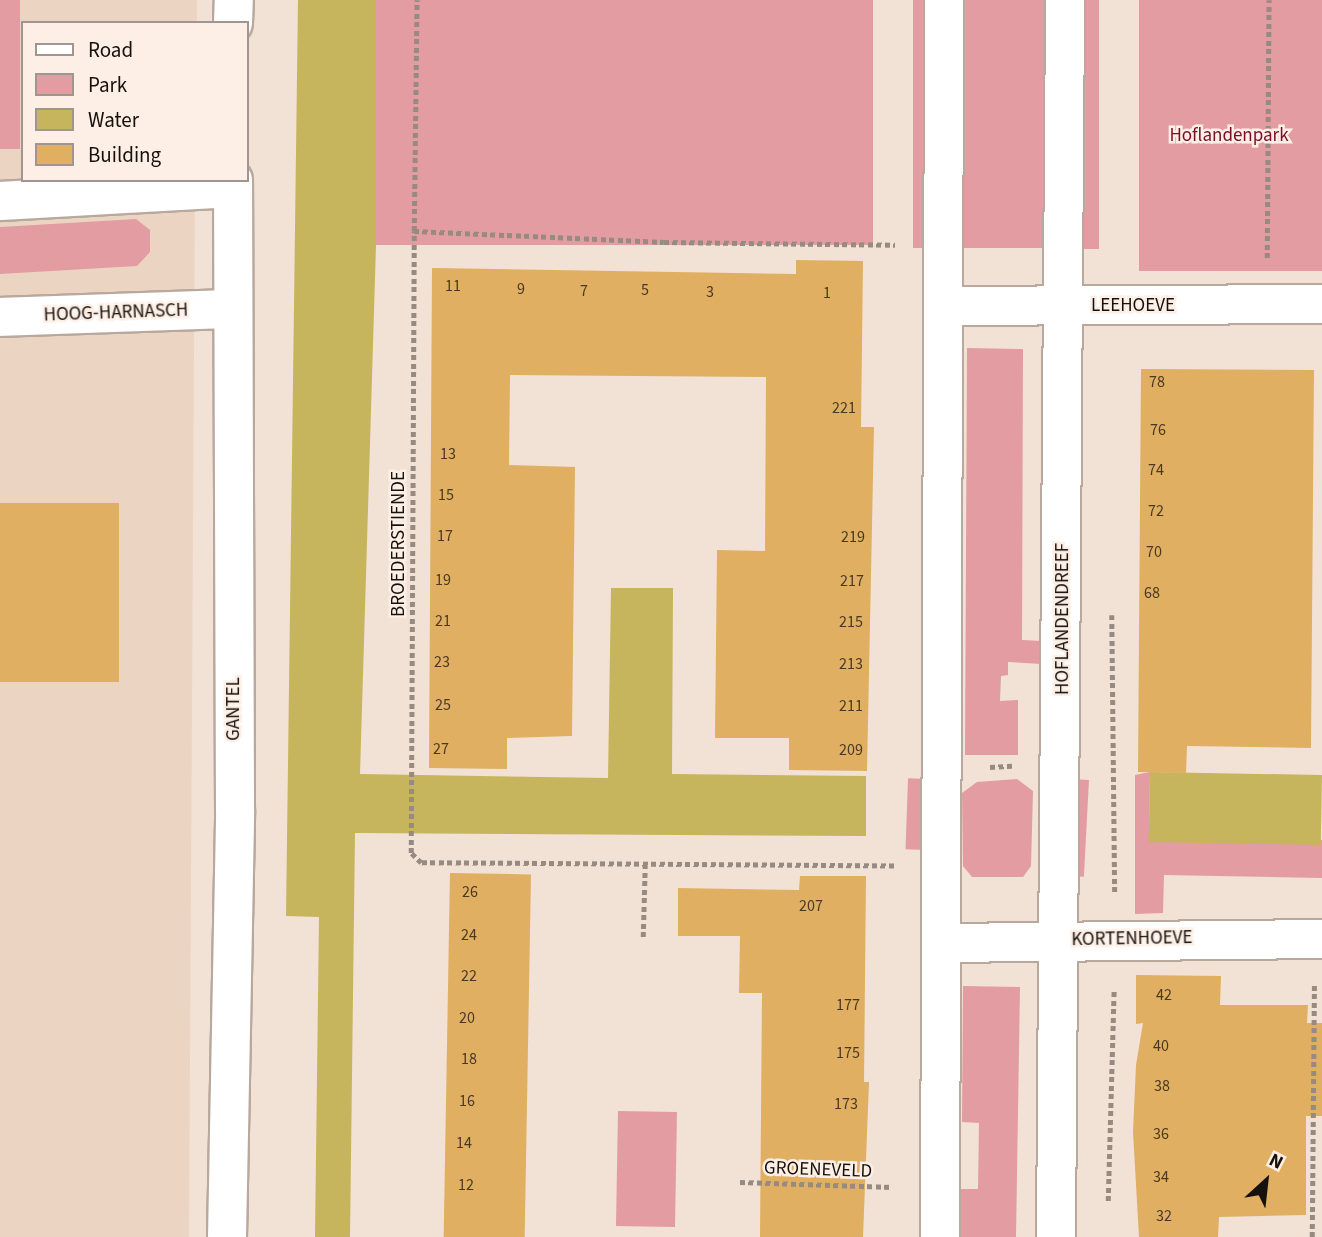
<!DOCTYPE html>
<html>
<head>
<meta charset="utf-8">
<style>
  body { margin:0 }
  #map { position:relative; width:1322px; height:1237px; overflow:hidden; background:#f2e1d5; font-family:"Source Sans 3",sans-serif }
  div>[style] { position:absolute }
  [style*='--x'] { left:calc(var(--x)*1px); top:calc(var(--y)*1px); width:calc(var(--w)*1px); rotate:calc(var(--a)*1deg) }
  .built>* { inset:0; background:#ecd4c3 }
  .green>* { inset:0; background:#e39ca1; transform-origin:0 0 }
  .water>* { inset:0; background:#c6b55c; transform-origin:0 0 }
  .building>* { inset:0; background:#e0af61; transform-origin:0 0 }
  .path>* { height:4.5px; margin-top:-2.25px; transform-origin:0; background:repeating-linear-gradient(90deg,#978a81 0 5px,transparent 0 8.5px) }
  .roads { filter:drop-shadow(2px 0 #b8a89d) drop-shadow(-2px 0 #b8a89d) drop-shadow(0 2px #b8a89d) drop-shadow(0 -2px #b8a89d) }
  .minor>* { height:38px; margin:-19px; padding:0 19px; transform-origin:19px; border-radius:19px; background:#fff }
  span { translate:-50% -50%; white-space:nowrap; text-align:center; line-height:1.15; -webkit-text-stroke:5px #fdefe5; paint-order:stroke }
  .number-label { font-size:16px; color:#493822 }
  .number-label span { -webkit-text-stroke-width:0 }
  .park-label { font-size:19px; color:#7c0d2a }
  .street-label { font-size:19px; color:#17110d }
  .legend { position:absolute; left:21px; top:21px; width:228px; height:161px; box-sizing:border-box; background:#fdefe5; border:2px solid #a1968f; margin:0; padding:9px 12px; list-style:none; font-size:21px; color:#17110d }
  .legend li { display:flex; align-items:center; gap:14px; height:35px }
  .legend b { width:35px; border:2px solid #a1968f }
  .north { position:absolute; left:1231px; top:1146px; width:70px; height:70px; -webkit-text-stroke:5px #fdefe5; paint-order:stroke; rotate:27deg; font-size:19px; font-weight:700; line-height:28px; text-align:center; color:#17110d }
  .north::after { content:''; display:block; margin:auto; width:24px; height:32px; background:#17110d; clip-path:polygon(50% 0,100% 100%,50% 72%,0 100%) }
</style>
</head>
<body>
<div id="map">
  <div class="built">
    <div style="clip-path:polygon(0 0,197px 0,197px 23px,23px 23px,23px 180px,195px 180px,189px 1237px,0 1237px)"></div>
  </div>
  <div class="green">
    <div style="left:0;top:0;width:20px;height:149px"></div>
    <div style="left:376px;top:0;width:497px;height:245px"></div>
    <div style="left:913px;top:0;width:23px;height:248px"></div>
    <div style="left:963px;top:0;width:83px;height:248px"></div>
    <div style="left:1076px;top:0;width:23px;height:249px"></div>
    <div style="left:1139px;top:0;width:183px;height:271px"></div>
    <div style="clip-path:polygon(136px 219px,150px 230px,150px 252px,137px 266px,0 274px,0 227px)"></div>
    <div style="clip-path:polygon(967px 348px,1023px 349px,1022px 640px,1042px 641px,1042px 664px,1008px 662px,1008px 675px,1001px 676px,1000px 701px,1018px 700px,1018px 755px,965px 755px)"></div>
    <div style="clip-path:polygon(1150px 772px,1149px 842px,1322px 840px,1322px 878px,1164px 875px,1163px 913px,1135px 914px,1135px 775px)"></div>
    <div style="left:928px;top:779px;width:71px;height:20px;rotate:92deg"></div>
    <div style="clip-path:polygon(1017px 779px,1033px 791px,1031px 866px,1023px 877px,972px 877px,963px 866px,962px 793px,977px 782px)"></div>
    <div style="left:1070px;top:779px;width:19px;height:97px;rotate:3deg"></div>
    <div style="clip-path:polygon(963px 986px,1020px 987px,1016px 1237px,959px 1237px,959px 1189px,978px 1189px,979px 1123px,962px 1122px)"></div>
    <div style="left:618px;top:1111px;width:59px;height:115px;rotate:1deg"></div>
  </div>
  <div class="water">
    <div style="clip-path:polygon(298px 0,376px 0,376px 245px,360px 774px,608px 778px,611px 588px,673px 588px,672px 774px,866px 776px,866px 836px,355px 833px,350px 1237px,315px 1237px,319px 917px,286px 916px)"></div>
    <div style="left:1150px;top:772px;width:172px;height:70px;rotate:1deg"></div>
  </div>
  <div class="building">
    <div style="clip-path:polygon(796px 260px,863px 261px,861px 427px,874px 427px,867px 771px,789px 770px,789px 738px,715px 738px,717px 550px,765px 551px,766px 377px,510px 375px,509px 465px,575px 467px,572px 736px,507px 738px,507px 769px,429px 768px,432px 268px,796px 274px)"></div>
    <div style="clip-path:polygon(1141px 369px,1314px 370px,1311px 748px,1187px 746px,1186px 773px,1138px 772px)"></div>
    <div style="left:0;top:503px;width:119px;height:179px"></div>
    <div style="left:450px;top:873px;width:81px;height:364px;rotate:1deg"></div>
    <div style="clip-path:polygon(800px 876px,866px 876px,864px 1082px,869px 1082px,863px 1237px,760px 1237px,762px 993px,739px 993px,740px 936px,678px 936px,678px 888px,799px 890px)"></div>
    <div style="clip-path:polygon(1136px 975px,1221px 976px,1220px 1005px,1308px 1005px,1307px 1023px,1322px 1023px,1322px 1116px,1306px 1116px,1306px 1215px,1219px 1217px,1218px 1237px,1139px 1237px,1133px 1132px,1136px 1065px,1143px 1023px,1136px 1024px)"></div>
  </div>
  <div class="path">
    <div style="--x:414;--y:231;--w:231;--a:-89.3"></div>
    <div style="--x:1267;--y:258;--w:258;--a:-89.6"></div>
    <div style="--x:1112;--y:615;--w:278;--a:89.4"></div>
    <div style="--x:990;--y:767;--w:22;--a:-3"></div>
    <div style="--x:894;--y:866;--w:473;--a:-179.6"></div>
    <div style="--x:421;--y:863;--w:14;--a:-135"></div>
    <div style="--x:411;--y:853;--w:622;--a:-89.72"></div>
    <div style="--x:414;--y:231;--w:250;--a:2.5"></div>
    <div style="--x:664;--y:242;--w:231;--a:0.7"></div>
    <div style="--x:643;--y:937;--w:72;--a:-88.4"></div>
    <div style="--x:740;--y:1182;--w:153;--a:1.9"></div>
    <div style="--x:1108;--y:1201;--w:212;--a:-88.4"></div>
    <div style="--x:1312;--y:1237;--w:252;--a:-89.5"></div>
  </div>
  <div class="roads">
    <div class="minor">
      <div style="--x:233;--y:23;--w:23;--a:-88"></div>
      <div style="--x:0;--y:201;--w:232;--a:-3.2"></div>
      <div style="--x:943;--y:306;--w:379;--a:-0.3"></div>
      <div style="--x:0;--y:317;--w:231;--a:-2"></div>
      <div style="--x:942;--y:943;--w:380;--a:-0.6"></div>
      <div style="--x:227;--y:1237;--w:427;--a:-88.9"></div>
      <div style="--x:235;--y:810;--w:630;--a:-90.18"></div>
      <div style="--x:940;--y:1237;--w:1237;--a:-89.81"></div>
      <div style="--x:1056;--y:1237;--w:1237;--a:-89.58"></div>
    </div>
  </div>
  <div class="number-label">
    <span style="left:453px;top:286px">11</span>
    <span style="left:521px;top:289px">9</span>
    <span style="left:645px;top:290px">5</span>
    <span style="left:584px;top:291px">7</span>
    <span style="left:710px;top:292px">3</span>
    <span style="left:827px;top:293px">1</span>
    <span style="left:1157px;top:382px">78</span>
    <span style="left:844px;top:408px">221</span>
    <span style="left:1158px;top:430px">76</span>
    <span style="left:448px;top:454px">13</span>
    <span style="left:1156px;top:470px">74</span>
    <span style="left:446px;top:495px">15</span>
    <span style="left:1156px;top:511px">72</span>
    <span style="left:445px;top:536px">17</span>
    <span style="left:853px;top:537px">219</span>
    <span style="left:1154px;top:552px">70</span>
    <span style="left:443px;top:580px">19</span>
    <span style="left:852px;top:581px">217</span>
    <span style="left:1152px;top:593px">68</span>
    <span style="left:443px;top:621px">21</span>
    <span style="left:851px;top:622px">215</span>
    <span style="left:442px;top:662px">23</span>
    <span style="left:851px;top:664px">213</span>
    <span style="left:443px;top:705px">25</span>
    <span style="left:851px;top:706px">211</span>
    <span style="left:441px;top:749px">27</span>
    <span style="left:851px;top:750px">209</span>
    <span style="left:470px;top:892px">26</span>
    <span style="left:811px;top:906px">207</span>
    <span style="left:469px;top:935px">24</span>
    <span style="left:469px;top:976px">22</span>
    <span style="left:1164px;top:995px">42</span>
    <span style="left:848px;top:1005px">177</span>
    <span style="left:467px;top:1018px">20</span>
    <span style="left:1161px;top:1046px">40</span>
    <span style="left:848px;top:1053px">175</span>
    <span style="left:469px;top:1059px">18</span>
    <span style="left:1162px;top:1086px">38</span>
    <span style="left:467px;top:1101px">16</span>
    <span style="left:846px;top:1104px">173</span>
    <span style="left:1161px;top:1134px">36</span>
    <span style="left:464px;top:1143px">14</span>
    <span style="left:1161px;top:1177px">34</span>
    <span style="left:466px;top:1185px">12</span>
    <span style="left:1164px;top:1216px">32</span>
  </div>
  <div class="park-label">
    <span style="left:1229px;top:136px">Hoflandenpark</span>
  </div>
  <div class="street-label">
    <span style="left:1133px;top:306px">LEEHOEVE</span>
    <span style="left:116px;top:313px;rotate:-2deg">HOOG-HARNASCH</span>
    <span style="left:399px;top:544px;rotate:-90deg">BROEDERSTIENDE</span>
    <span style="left:1063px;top:619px;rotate:-90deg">HOFLANDENDREEF</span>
    <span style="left:234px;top:709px;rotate:-90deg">GANTEL</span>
    <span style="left:1132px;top:939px;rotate:-1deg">KORTENHOEVE</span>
    <span style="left:818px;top:1170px;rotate:2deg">GROENEVELD</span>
  </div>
  <ul class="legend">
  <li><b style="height:9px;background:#fff"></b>Road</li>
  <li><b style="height:19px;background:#e39ca1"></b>Park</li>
  <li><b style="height:19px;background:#c6b55c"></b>Water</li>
  <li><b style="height:19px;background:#e0af61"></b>Building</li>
  </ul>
  <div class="north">N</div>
</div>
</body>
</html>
